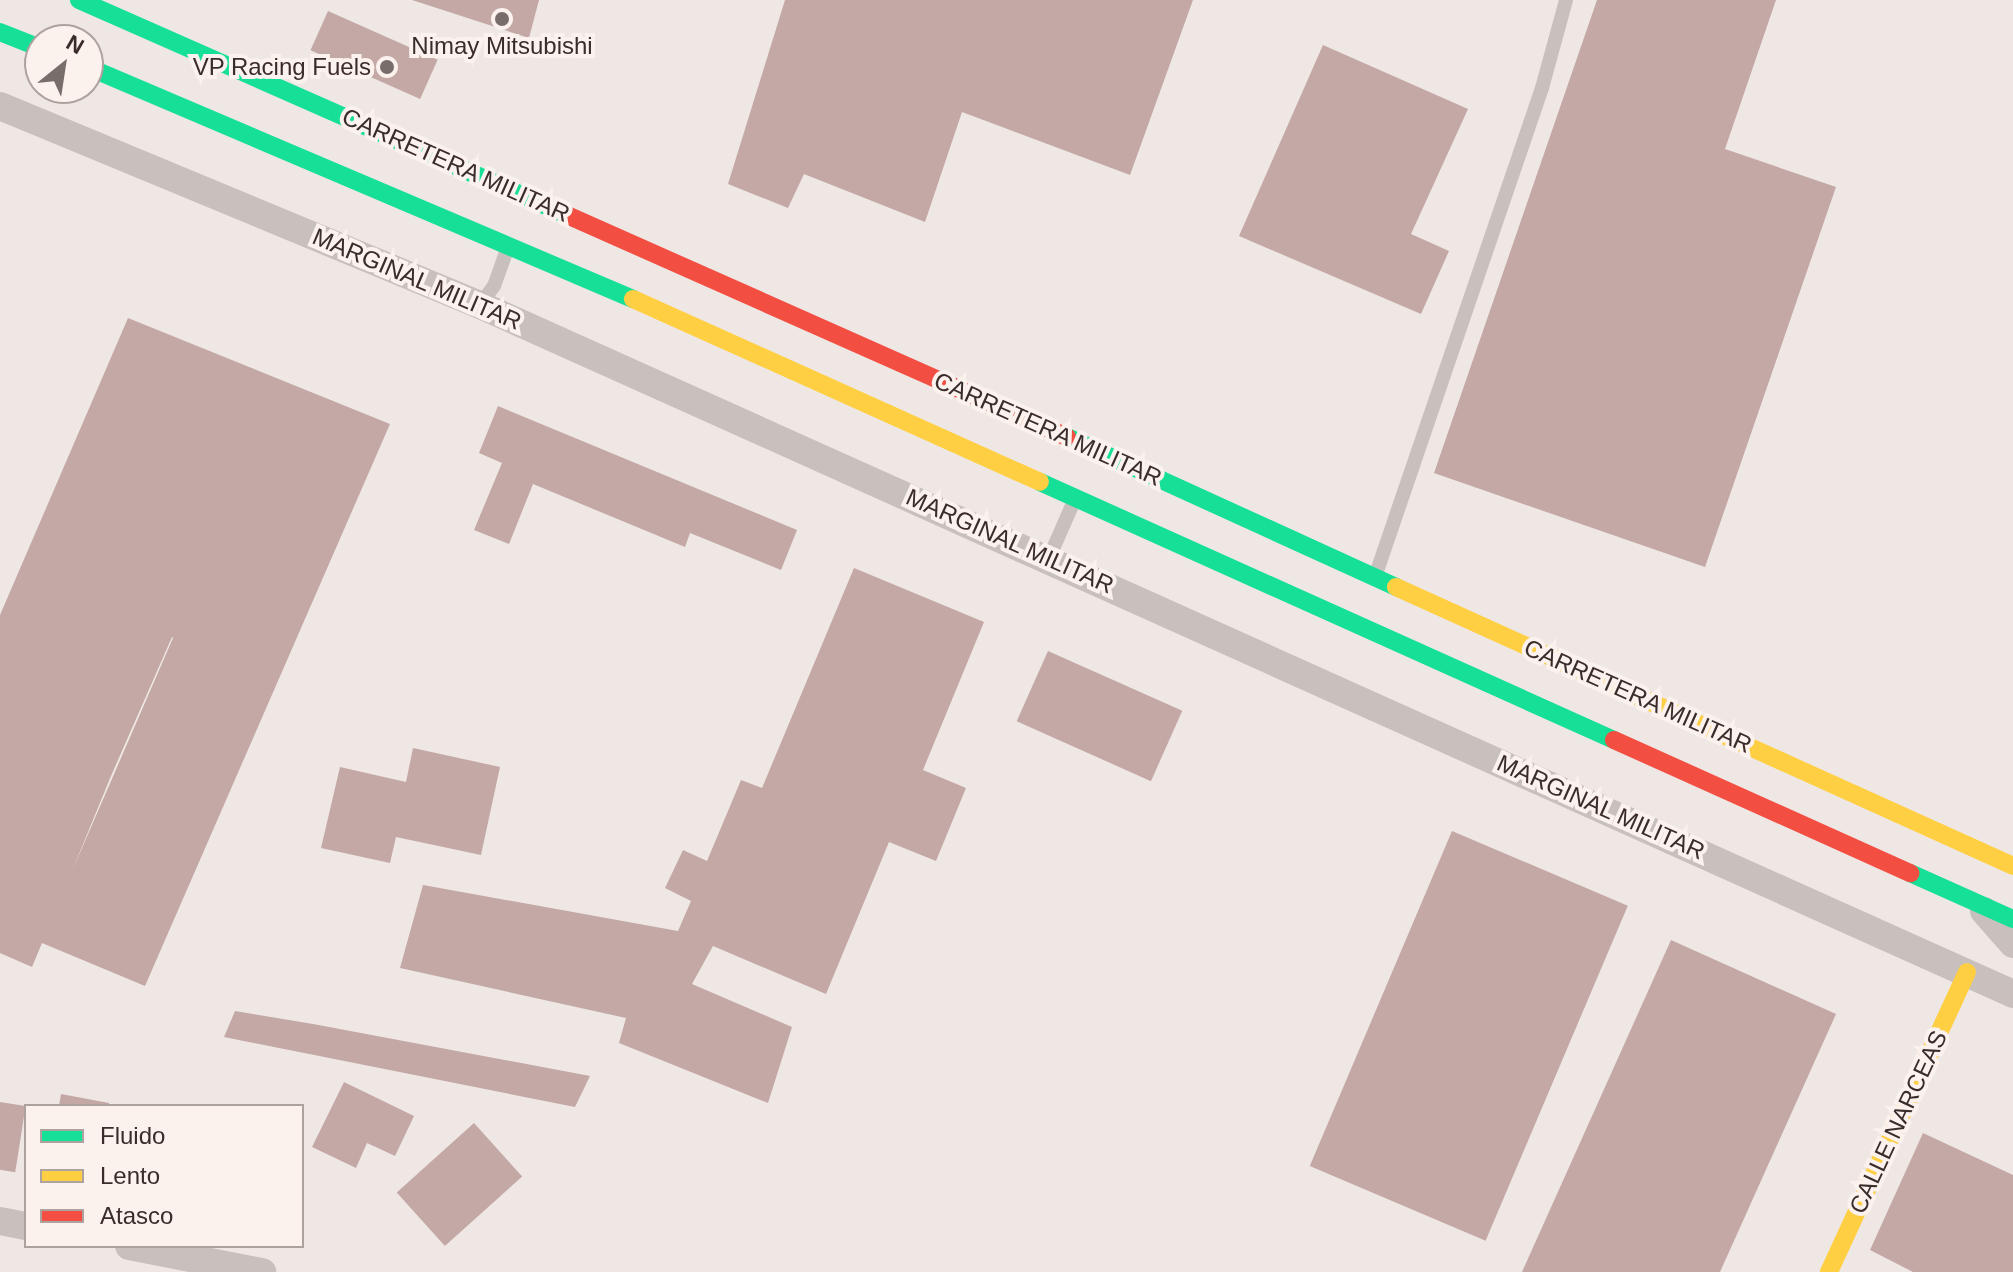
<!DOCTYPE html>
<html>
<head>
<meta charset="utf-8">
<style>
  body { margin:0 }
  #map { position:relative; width:2013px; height:1272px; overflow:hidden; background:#efe7e4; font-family:Arial,sans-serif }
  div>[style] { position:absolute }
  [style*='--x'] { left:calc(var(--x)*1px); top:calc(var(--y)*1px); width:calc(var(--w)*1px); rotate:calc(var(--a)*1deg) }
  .building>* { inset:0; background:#c3a8a6; transform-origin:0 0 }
  .lane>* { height:14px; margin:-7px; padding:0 7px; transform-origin:7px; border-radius:7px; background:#c8c0bd }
  .street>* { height:28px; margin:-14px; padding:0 14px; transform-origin:14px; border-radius:14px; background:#c8c0bd }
  .fast>* { height:18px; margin:-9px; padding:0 9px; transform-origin:9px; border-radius:9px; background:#16e098 }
  .slow>* { height:18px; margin:-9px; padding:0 9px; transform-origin:9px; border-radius:9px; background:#ffcf43 }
  .jam>* { height:18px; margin:-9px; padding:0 9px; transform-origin:9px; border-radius:9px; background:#f24e42 }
  .dots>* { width:22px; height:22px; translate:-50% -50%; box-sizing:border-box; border:4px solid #fbf1ed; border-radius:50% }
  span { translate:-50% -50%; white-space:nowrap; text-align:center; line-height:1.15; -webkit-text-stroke:8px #fbf1ed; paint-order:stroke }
  .poi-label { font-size:24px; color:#3a2c2a }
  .right { translate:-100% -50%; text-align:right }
  .street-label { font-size:24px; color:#3a2c2a }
  .legend { position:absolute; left:24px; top:1104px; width:280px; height:144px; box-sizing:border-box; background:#fbf1ed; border:2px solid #aea29f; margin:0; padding:10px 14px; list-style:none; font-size:24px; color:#3a2c2a }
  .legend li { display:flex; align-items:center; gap:16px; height:40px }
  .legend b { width:40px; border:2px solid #aea29f }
  .north { position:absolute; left:24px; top:24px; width:80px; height:80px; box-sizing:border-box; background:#fbf1ed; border:2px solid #aea29f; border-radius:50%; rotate:30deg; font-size:22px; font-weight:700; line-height:32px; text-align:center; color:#3a2c2a }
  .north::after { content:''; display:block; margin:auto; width:28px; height:36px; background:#796d6b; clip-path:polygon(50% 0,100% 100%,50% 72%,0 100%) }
</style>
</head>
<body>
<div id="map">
  <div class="building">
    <div style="clip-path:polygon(412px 0,539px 0,529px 38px)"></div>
    <div style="clip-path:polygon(785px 0,1193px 0,1130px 175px,962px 112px,925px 222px,804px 174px,788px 208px,728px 184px)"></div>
    <div style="clip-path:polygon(1597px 0,1776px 0,1725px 149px,1836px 187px,1705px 567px,1434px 473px)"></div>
    <div style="left:328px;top:11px;width:120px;height:43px;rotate:24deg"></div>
    <div style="clip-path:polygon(1323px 45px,1468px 109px,1411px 234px,1449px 251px,1421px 314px,1239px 236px)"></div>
    <div style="clip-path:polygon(evenodd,128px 318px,390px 424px,145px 986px,42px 943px,32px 967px,0 953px,0 615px,128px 318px,172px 637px,173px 638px,72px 871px,111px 776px,172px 637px)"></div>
    <div style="clip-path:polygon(498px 406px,797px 530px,781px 570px,690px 533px,685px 547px,533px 484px,509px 544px,474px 530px,502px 463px,479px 453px)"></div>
    <div style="clip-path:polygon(854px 568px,984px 622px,923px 770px,966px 788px,936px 861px,889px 842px,826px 994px,713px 946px,692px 984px,792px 1027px,768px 1103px,619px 1043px,626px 1018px,400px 968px,423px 885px,678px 931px,691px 901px,665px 888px,683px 850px,707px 861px,741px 780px,762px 788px)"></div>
    <div style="left:1048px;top:651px;width:147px;height:77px;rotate:24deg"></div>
    <div style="clip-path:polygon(413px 748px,500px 767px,481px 855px,396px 837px,390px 863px,321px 848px,340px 767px,406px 782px)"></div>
    <div style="left:1452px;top:831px;width:191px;height:364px;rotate:23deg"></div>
    <div style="clip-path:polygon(1671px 940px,1836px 1014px,1720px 1272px,1522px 1272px)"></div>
    <div style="clip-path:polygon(235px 1011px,313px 1024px,590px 1076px,575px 1107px,224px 1037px)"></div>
    <div style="clip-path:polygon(344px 1082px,414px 1116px,395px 1156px,367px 1143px,356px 1168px,312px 1147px)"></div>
    <div style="clip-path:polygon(61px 1094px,109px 1103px,109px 1106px,59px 1106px)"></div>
    <div style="left:0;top:1102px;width:26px;height:67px;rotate:9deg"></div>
    <div style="left:474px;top:1123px;width:72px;height:104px;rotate:48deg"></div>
    <div style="clip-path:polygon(1923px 1133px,2013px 1175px,2013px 1272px,1913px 1272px,1870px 1250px)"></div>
  </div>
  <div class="lane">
    <div style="--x:480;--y:305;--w:24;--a:-54"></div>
    <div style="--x:494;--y:286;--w:41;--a:-70.3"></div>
    <div style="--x:1049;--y:558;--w:62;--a:-66.3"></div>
    <div style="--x:1376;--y:574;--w:514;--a:-71.14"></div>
    <div style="--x:1542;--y:88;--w:91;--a:-74.7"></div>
  </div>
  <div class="street">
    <div style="--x:0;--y:106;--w:520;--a:22.52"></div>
    <div style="--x:480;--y:305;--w:1681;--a:24.2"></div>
    <div style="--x:1984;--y:911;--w:44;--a:48.7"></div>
    <div style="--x:0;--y:1221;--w:26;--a:11"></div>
    <div style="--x:129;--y:1246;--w:136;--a:11.1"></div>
  </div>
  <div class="fast">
    <div style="--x:79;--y:0;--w:533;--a:23.78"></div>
    <div style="--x:0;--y:32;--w:43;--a:21.8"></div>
    <div style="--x:88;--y:67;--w:592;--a:23.06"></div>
    <div style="--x:1067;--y:437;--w:362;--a:24.5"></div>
    <div style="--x:1040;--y:482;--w:629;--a:24.2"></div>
    <div style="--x:1910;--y:873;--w:113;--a:24.1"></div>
  </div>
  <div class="slow">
    <div style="--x:633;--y:299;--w:446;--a:24.2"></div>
    <div style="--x:1396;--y:587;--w:677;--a:24.33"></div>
    <div style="--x:1829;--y:1272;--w:330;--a:-65.3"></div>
  </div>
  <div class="jam">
    <div style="--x:567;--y:215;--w:547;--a:23.94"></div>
    <div style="--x:1614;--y:740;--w:325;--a:24.2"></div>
  </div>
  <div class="dots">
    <div style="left:502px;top:19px;background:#796d6b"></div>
    <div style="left:387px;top:67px;background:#796d6b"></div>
  </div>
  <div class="poi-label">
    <span style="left:502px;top:46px">Nimay Mitsubishi</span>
    <span class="right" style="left:371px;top:67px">VP Racing Fuels</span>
  </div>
  <div class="street-label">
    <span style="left:456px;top:165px;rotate:24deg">CARRETERA MILITAR</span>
    <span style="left:417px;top:279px;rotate:23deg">MARGINAL MILITAR</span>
    <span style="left:1048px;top:429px;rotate:24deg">CARRETERA MILITAR</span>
    <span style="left:1010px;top:541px;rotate:24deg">MARGINAL MILITAR</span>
    <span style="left:1638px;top:696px;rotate:24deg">CARRETERA MILITAR</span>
    <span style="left:1601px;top:807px;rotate:24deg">MARGINAL MILITAR</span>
    <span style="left:1898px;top:1122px;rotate:-65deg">CALLE NARCEAS</span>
  </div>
  <ul class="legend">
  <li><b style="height:10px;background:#16e098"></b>Fluido</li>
  <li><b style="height:10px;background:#ffcf43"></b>Lento</li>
  <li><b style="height:10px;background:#f24e42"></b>Atasco</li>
  </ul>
  <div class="north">N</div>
</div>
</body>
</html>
